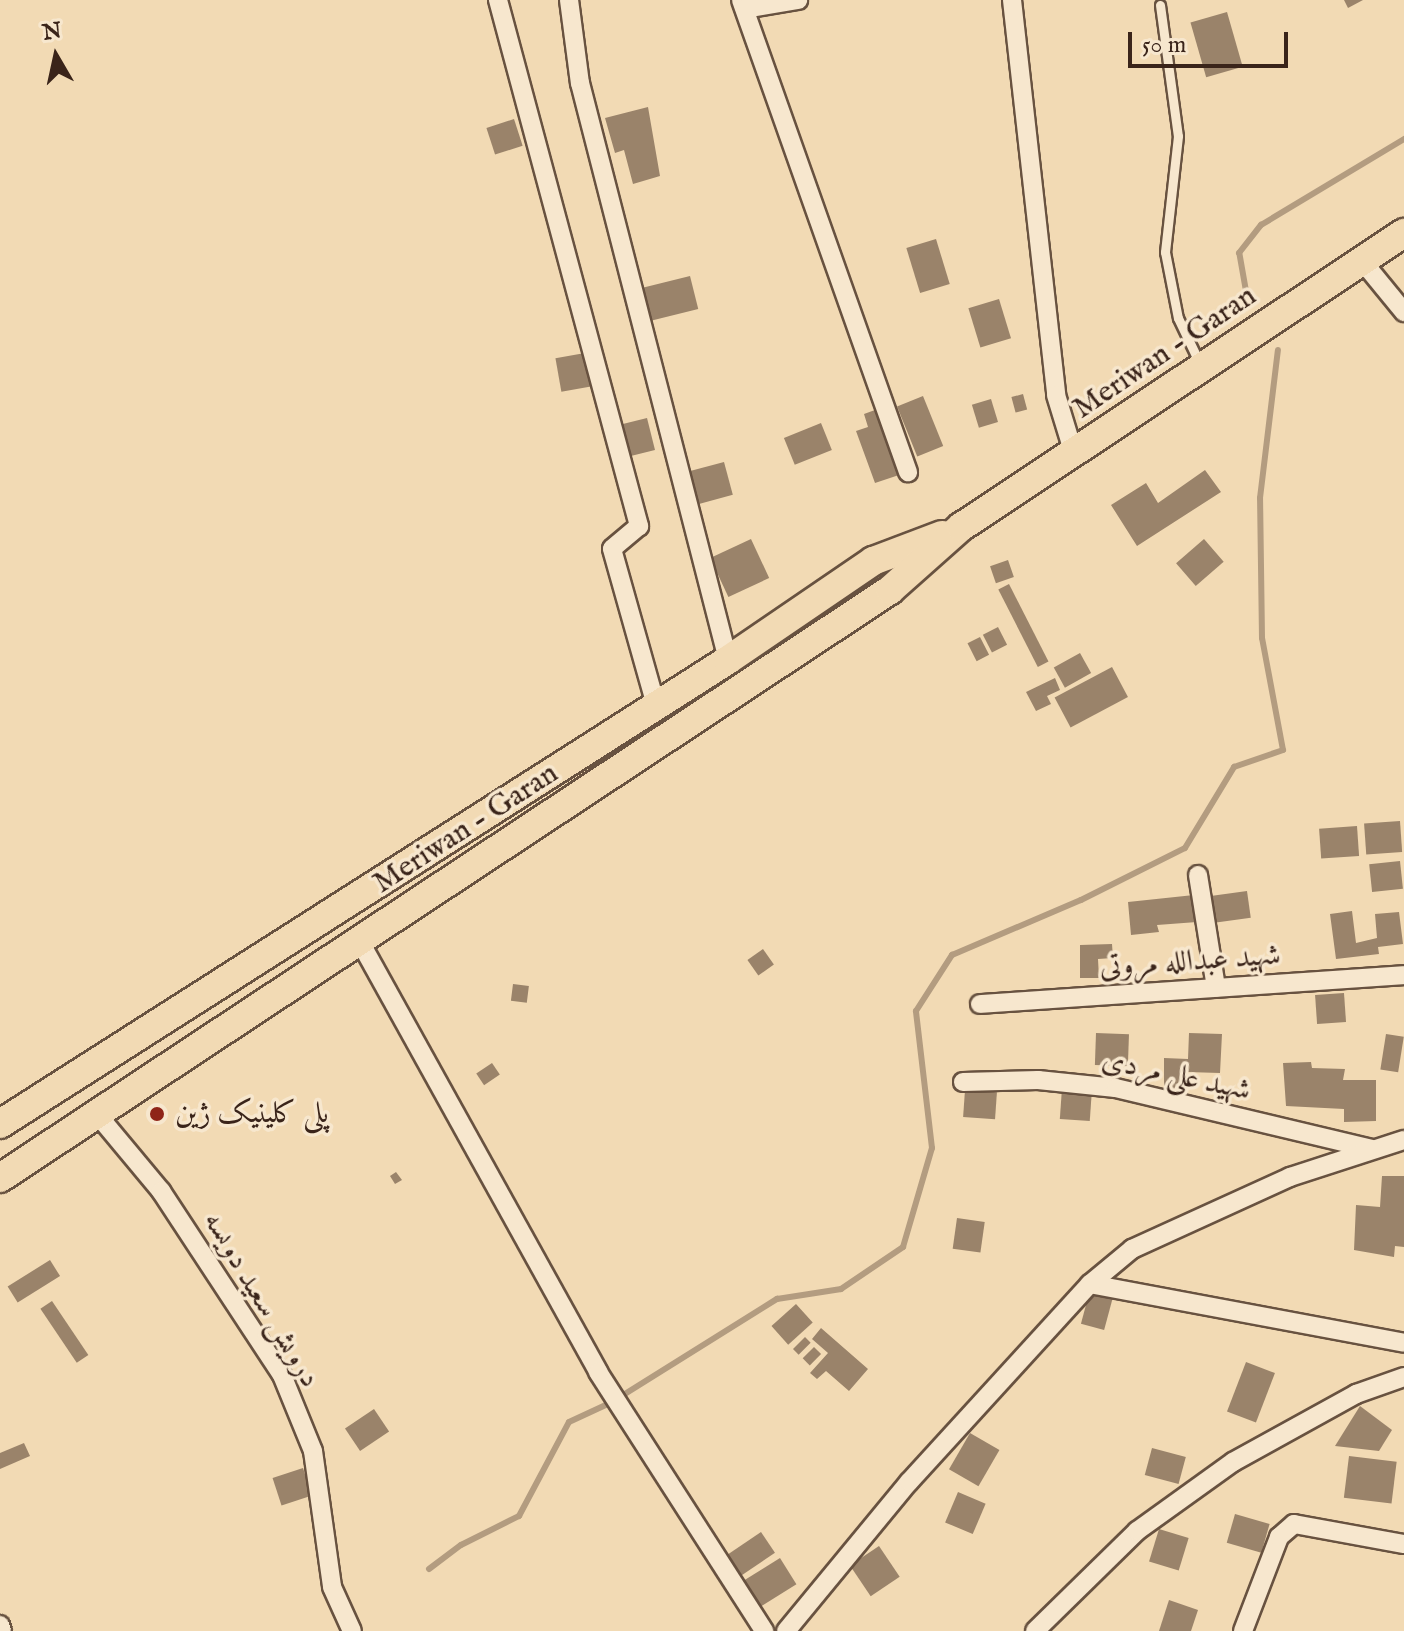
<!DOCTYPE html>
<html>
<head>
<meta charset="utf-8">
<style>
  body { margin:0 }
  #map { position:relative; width:1404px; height:1631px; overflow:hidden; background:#f2dab4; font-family:"IM FELL English",Amiri,serif }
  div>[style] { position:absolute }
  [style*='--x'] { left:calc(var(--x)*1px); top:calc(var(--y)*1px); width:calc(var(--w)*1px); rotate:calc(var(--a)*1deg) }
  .stream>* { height:6px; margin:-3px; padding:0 3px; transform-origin:3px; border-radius:3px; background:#b39c80 }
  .building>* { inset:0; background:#9a836a; transform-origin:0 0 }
  .roads { filter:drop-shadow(2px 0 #685240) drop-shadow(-2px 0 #685240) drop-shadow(0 2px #685240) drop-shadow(0 -2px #685240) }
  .lane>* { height:9px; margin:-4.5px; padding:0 4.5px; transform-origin:4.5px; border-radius:4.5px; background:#f7e7ce }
  .street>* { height:18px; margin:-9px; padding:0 9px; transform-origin:9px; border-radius:9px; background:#f7e7ce }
  .primary>* { height:28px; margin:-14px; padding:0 14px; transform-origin:14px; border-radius:14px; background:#f2dab4 }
  .dots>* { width:22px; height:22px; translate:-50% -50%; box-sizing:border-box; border:4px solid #f7e7ce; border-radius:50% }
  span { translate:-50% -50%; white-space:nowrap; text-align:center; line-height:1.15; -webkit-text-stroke:7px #f7e7ce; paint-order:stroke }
  .street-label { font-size:30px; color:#3a241a }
  .poi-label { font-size:30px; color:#3a241a }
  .left { translate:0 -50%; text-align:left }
  .north { position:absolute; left:16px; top:16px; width:80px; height:80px; -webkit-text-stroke:6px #f7e7ce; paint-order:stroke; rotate:351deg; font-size:22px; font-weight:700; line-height:32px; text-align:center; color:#3a241a }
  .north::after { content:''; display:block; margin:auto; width:28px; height:36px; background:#3a241a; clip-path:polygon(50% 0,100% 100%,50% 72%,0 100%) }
  .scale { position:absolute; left:1128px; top:32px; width:160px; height:36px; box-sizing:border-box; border:4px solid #3a241a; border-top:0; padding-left:10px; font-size:24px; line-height:28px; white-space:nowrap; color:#3a241a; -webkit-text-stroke:6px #f7e7ce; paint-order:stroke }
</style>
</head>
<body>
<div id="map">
  <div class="stream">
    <div style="--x:1246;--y:291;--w:39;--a:-100"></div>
    <div style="--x:1239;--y:253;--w:36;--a:-52"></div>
    <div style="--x:1261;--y:225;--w:167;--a:-31"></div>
    <div style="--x:429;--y:1569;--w:40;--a:-37"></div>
    <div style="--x:461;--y:1545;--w:65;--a:-26.6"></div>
    <div style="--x:519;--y:1516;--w:106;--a:-62"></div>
    <div style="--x:569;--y:1422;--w:47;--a:-24.9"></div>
    <div style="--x:612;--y:1402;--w:195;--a:-32"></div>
    <div style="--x:777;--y:1299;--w:65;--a:-8.9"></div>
    <div style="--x:841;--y:1289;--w:75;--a:-34.1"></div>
    <div style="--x:903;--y:1247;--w:103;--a:-73.7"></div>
    <div style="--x:932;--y:1148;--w:138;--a:-96.7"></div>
    <div style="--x:916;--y:1011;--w:67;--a:-57.3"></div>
    <div style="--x:952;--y:955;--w:140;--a:-23.1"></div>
    <div style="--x:1081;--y:900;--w:116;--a:-26.6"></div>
    <div style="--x:1185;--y:848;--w:95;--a:-58.8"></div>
    <div style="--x:1234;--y:767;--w:52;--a:-19.1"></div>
    <div style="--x:1283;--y:750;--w:114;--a:-100.6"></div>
    <div style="--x:1262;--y:638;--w:140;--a:-90.8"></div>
    <div style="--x:1260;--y:498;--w:149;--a:-83.1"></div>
  </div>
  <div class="building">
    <div style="clip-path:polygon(1344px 0,1363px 0,1348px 8px)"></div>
    <div style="left:1227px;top:12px;width:57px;height:38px;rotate:74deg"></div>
    <div style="clip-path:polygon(648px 107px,660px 176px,633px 184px,624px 150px,615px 153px,605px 118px)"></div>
    <div style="left:514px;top:119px;width:28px;height:29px;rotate:72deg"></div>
    <div style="left:936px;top:239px;width:47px;height:31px;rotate:73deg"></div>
    <div style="left:690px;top:276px;width:34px;height:54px;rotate:76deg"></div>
    <div style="left:999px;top:299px;width:41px;height:32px;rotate:73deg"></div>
    <div style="left:585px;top:353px;width:34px;height:30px;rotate:80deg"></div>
    <div style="left:1023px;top:394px;width:16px;height:12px;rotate:75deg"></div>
    <div style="left:923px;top:396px;width:54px;height:28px;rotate:68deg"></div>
    <div style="left:991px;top:399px;width:24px;height:20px;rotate:73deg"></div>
    <div style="clip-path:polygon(875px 410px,899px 475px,875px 483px,856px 431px,868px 427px,864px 414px)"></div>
    <div style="left:647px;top:418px;width:33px;height:28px;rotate:76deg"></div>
    <div style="left:821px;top:423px;width:29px;height:40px;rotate:68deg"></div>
    <div style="left:724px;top:462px;width:34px;height:35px;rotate:75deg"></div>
    <div style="clip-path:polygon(1205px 470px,1221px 492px,1137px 546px,1111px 505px,1146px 483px,1158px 503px)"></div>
    <div style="left:751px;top:539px;width:43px;height:45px;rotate:65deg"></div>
    <div style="left:1204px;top:539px;width:30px;height:37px;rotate:49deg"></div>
    <div style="left:1008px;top:560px;width:18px;height:19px;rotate:71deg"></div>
    <div style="left:1009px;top:584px;width:87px;height:12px;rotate:63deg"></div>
    <div style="left:998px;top:627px;width:20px;height:17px;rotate:63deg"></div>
    <div style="left:980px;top:637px;width:20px;height:14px;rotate:63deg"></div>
    <div style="left:1080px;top:653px;width:23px;height:30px;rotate:61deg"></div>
    <div style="left:1112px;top:667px;width:34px;height:65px;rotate:62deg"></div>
    <div style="clip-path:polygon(1055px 678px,1060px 690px,1047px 696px,1051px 704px,1036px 711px,1026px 692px)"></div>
    <div style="left:1400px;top:821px;width:31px;height:36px;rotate:86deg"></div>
    <div style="left:1357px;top:826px;width:30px;height:38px;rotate:86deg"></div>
    <div style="left:1400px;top:861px;width:28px;height:31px;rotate:84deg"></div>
    <div style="left:1247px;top:891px;width:27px;height:44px;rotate:82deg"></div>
    <div style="clip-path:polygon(1194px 895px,1197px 922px,1157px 925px,1159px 932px,1131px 935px,1128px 902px)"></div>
    <div style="clip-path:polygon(1352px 911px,1356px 943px,1377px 938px,1375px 914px,1399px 912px,1403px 944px,1378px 947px,1379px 954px,1336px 959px,1330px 914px)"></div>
    <div style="clip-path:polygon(1112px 944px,1113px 958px,1098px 959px,1099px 978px,1080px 978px,1080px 945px)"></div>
    <div style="left:763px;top:949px;width:19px;height:19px;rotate:55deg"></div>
    <div style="left:513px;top:984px;width:16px;height:17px;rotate:7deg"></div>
    <div style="left:1344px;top:993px;width:29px;height:29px;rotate:86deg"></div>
    <div style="left:1096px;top:1033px;width:33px;height:32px;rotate:2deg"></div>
    <div style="clip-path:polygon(1189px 1033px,1222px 1034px,1220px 1073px,1187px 1072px,1188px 1089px,1164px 1089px,1164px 1058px,1188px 1059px)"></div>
    <div style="left:1386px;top:1034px;width:18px;height:36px;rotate:9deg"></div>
    <div style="clip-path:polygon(1311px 1062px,1312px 1068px,1345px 1069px,1343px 1080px,1376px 1080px,1376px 1121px,1344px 1122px,1344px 1109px,1286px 1106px,1283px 1063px)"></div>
    <div style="left:492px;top:1063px;width:14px;height:19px;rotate:56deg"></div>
    <div style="left:1062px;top:1088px;width:30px;height:31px;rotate:4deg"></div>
    <div style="left:965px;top:1090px;width:32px;height:27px;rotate:4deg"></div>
    <div style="clip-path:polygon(396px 1172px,402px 1180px,395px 1184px,390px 1176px)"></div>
    <div style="clip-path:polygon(1382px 1176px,1404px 1176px,1404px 1247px,1395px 1246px,1394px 1257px,1354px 1250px,1356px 1205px,1380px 1207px)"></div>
    <div style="left:957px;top:1218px;width:28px;height:31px;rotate:8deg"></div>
    <div style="left:50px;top:1260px;width:19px;height:50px;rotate:58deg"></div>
    <div style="left:1090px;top:1290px;width:24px;height:35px;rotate:15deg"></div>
    <div style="left:52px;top:1301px;width:65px;height:14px;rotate:56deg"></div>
    <div style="left:796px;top:1304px;width:25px;height:33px;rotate:48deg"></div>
    <div style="clip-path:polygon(821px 1328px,868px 1369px,849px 1391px,826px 1371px,817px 1379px,810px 1373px,828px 1353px,812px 1339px)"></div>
    <div style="left:805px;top:1337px;width:8px;height:17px;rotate:45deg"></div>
    <div style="left:814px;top:1347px;width:10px;height:16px;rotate:45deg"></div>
    <div style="left:1246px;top:1362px;width:31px;height:53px;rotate:21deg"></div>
    <div style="clip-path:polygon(1360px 1406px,1392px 1430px,1379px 1451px,1335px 1446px)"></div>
    <div style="left:374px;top:1409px;width:27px;height:35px;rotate:56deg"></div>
    <div style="left:970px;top:1433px;width:34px;height:42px;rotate:30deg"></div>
    <div style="clip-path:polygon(24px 1443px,30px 1456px,0 1469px,0 1453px)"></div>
    <div style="left:1152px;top:1448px;width:35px;height:28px;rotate:15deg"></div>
    <div style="left:1349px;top:1456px;width:48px;height:42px;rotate:7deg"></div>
    <div style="left:303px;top:1468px;width:29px;height:32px;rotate:72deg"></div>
    <div style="left:958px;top:1492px;width:30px;height:33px;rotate:23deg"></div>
    <div style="left:1235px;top:1514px;width:36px;height:30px;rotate:16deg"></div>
    <div style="left:1159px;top:1529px;width:31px;height:34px;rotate:17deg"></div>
    <div style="left:761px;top:1532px;width:25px;height:45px;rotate:56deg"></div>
    <div style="left:879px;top:1546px;width:37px;height:35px;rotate:56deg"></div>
    <div style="left:780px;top:1558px;width:31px;height:44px;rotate:58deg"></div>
    <div style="clip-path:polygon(1169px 1600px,1198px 1610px,1191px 1631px,1159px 1631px)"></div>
  </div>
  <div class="roads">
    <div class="lane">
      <div style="--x:1160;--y:5;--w:132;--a:82.2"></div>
      <div style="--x:1178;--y:136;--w:117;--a:96.4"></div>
      <div style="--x:1165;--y:252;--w:67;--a:78.9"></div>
      <div style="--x:1178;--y:318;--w:53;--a:64.4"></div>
    </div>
    <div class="street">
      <div style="--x:498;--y:0;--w:545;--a:74.99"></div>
      <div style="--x:639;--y:526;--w:35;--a:140"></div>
      <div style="--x:612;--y:549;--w:163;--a:74.3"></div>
      <div style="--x:569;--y:0;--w:84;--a:82.5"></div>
      <div style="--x:580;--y:83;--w:596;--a:75.61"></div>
      <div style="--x:741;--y:0;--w:501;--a:70.52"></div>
      <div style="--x:1012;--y:0;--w:397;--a:83.6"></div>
      <div style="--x:1056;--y:395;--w:62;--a:73"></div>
      <div style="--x:745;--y:9;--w:54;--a:-9.6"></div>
      <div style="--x:1363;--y:262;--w:65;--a:50.6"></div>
      <div style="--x:1198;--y:875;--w:114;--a:80.9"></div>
      <div style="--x:359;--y:940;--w:494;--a:61"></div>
      <div style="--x:598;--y:1372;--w:308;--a:57.3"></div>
      <div style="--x:980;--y:1004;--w:425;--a:-3.9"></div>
      <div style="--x:963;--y:1082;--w:75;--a:-1.5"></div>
      <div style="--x:1038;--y:1080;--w:78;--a:5.9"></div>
      <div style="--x:1116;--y:1088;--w:263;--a:13.4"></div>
      <div style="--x:96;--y:1113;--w:102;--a:50.2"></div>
      <div style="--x:161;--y:1191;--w:220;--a:56.7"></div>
      <div style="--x:282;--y:1375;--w:82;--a:67.8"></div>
      <div style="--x:313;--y:1451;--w:137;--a:82"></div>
      <div style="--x:332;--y:1587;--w:48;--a:65.6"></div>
      <div style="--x:1090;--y:1284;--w:319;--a:10.6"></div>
      <div style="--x:0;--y:1625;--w:6;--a:72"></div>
      <div style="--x:786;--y:1631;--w:193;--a:-50.5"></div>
      <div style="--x:909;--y:1482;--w:268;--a:-47.6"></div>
      <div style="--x:1090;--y:1284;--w:55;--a:-39.8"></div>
      <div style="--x:1132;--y:1249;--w:174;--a:-24.5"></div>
      <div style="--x:1290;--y:1177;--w:120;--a:-18"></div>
      <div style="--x:1035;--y:1631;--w:143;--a:-44.4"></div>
      <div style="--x:1137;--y:1531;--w:118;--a:-35.7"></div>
      <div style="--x:1233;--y:1462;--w:141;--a:-28.9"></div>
      <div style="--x:1356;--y:1394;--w:51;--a:-19.5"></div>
      <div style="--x:1243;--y:1631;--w:101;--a:-69"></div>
      <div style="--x:1279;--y:1537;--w:20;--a:-41"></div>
      <div style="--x:1294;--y:1524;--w:112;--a:10.3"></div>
    </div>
    <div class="primary">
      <div style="--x:0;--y:1124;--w:863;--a:-32.51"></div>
      <div style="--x:728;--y:660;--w:176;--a:-34.3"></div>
      <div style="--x:873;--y:561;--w:74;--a:-20.6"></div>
      <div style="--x:0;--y:1178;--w:1067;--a:-33.45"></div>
      <div style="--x:890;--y:590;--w:95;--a:-41.6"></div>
      <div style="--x:961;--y:527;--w:532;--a:-33.57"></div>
    </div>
  </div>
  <div class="dots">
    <div style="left:157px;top:1114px;background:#8f2418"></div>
  </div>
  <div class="street-label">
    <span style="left:1165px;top:353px;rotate:-34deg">Meriwan - Garan</span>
    <span style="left:466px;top:829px;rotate:-33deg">Meriwan - Garan</span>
    <span style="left:1190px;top:962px;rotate:-4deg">شهید عبدالله مروتی</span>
    <span style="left:1176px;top:1076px;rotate:12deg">شهید علی مردی</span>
    <span style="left:261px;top:1300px;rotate:59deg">درویش سعید دویسه</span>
  </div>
  <div class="poi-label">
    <span class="left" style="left:175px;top:1114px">پلی کلینیک ژین</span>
  </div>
  <div class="north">N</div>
  <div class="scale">50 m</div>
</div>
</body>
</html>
